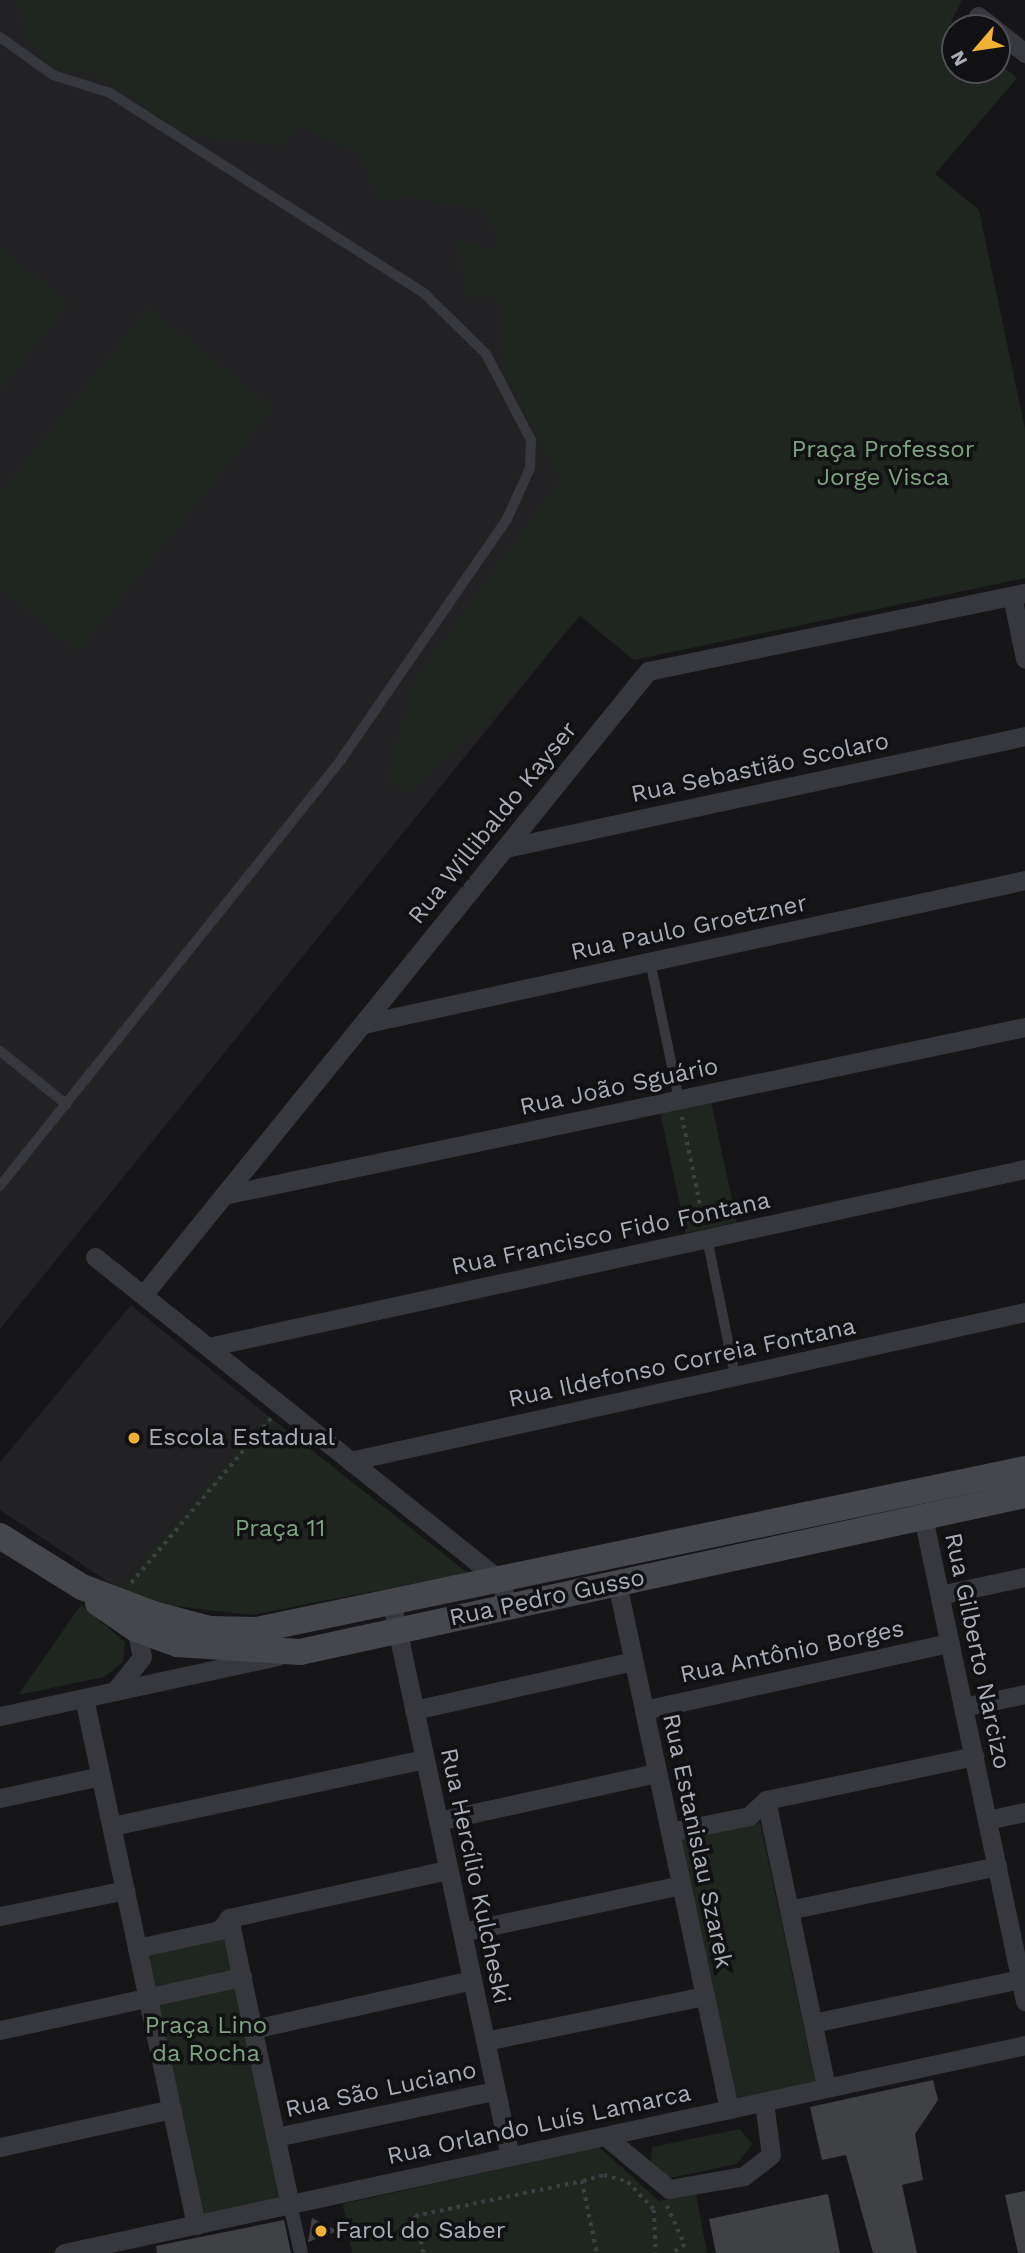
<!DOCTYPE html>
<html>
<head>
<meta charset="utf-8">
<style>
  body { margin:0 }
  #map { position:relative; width:1025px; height:2253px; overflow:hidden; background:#161618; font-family:"Work Sans",sans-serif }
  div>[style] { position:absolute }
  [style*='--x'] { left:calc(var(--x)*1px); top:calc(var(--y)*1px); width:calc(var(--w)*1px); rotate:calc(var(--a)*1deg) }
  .built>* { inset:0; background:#222225 }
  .green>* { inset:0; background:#1e261f; transform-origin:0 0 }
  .building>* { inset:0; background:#404145 }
  .path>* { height:3.5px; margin-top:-1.75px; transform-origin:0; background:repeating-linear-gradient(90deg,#3d3f44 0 3.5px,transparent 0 8.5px) }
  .service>* { height:10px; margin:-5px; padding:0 5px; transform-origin:5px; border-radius:5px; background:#37383d }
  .pedestrian>* { height:14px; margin:-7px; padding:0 7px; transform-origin:7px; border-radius:7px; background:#37383d }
  .minor>* { height:19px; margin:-9.5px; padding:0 9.5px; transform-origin:9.5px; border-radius:9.5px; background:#37383d }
  .secondary>* { height:26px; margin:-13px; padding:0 13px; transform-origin:13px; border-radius:13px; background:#45474d }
  .dots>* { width:19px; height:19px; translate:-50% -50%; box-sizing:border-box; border:4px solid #111113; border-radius:50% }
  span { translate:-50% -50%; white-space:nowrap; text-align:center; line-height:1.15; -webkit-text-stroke:7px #111113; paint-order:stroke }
  .park-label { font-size:24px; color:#7fa381 }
  .street-label { font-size:24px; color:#a8adb8 }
  .poi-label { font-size:24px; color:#a8adb8 }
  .left { translate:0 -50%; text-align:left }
  .north { position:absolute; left:941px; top:14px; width:70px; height:70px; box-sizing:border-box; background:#111113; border:2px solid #4d4f55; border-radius:50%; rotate:241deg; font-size:19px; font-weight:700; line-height:28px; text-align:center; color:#a8adb8 }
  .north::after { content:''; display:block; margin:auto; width:24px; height:32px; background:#f2b134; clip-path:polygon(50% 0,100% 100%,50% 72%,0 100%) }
</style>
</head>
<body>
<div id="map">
  <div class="built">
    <div style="clip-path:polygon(0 0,754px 0,580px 615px,0 1329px)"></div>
    <div style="clip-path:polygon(131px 1305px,267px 1415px,119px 1589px,0 1510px,0 1462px)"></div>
  </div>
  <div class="green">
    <div style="clip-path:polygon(17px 0,962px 0,951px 22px,958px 28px,955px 70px,997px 70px,997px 61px,1017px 78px,935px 174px,979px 210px,1025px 429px,1025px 578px,634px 660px,580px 616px,485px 724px,408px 793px,386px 779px,415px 679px,560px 480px,503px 368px,498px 296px,465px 298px,458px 238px,501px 254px,489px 212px,413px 197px,379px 201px,360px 154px,298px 125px,282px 146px,186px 135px,97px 75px,56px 68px,28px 43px)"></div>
    <div style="clip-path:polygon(0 248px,69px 303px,0 391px)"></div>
    <div style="clip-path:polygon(148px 307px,273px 408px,78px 652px,0 588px,0 492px)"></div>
    <div style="left:711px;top:1101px;width:124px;height:52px;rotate:78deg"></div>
    <div style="clip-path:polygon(267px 1415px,468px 1573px,251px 1615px,158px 1604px,119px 1589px)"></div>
    <div style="clip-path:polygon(81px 1605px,125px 1642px,123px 1662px,104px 1677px,18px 1695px)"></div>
    <div style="left:760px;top:1822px;width:268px;height:81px;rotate:78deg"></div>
    <div style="left:226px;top:1937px;width:266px;height:83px;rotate:78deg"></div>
    <div style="clip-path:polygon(740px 2129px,752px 2144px,737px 2164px,670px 2178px,651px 2163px,652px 2147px)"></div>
    <div style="clip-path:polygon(599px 2147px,659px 2201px,696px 2194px,707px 2253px,352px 2253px,343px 2204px)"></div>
  </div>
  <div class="building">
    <div style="clip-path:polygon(933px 2080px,938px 2100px,915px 2134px,923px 2180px,902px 2185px,917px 2253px,873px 2253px,846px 2155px,822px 2160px,810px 2107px)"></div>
    <div style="clip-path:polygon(1025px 2191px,1025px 2253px,1018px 2253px,1005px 2195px)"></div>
    <div style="clip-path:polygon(828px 2194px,840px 2253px,716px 2253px,709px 2219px)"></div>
    <div style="clip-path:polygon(312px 2218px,338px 2231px,308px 2242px)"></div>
    <div style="clip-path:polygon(284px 2220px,291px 2253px,157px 2253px,156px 2246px)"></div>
  </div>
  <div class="path">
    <div style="--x:682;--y:1117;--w:108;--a:78.3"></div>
    <div style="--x:131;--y:1583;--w:216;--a:-49.7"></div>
    <div style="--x:583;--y:2181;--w:22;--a:-16"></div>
    <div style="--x:604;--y:2175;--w:25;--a:16"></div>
    <div style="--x:628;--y:2182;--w:38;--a:47"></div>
    <div style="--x:667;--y:2206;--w:43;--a:65.2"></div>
    <div style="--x:685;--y:2245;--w:14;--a:146"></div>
    <div style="--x:654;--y:2210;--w:43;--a:87.3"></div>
    <div style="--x:423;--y:2253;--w:38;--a:-102"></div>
    <div style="--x:415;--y:2216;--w:171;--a:-11.8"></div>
    <div style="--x:582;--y:2181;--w:74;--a:78.2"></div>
  </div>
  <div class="service">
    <div style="--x:0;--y:37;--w:65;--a:35.6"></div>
    <div style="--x:53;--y:75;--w:60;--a:17.5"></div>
    <div style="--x:110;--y:93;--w:374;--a:32.5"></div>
    <div style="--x:425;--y:294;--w:86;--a:44.5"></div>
    <div style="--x:486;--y:354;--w:97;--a:62.4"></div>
    <div style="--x:531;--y:440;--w:28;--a:92"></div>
    <div style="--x:530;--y:468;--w:56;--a:114.3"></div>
    <div style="--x:507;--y:519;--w:293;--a:124.6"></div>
    <div style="--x:341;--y:760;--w:546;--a:128.68"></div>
    <div style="--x:650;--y:961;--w:142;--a:78.2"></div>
    <div style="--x:0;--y:1051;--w:85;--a:38.8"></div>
    <div style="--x:707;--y:1238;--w:141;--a:78.5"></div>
  </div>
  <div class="pedestrian">
    <div style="--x:290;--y:2204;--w:50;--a:77.3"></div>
  </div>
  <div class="minor">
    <div style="--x:978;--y:16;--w:20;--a:37"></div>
    <div style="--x:997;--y:31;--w:36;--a:38"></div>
    <div style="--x:1012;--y:596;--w:64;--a:78.3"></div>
    <div style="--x:505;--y:848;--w:532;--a:-12.15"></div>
    <div style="--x:363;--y:1024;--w:677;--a:-12.27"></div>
    <div style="--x:224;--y:1195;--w:818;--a:-11.85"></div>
    <div style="--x:95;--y:1257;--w:519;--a:38.59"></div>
    <div style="--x:501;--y:1581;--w:27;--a:77"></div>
    <div style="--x:143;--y:1295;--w:803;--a:-51.02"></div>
    <div style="--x:648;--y:671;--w:385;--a:-11.7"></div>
    <div style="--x:208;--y:1347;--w:836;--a:-12.29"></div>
    <div style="--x:350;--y:1461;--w:691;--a:-12.45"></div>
    <div style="--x:923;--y:1517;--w:495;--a:78.1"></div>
    <div style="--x:617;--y:1583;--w:538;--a:77.98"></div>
    <div style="--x:940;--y:1595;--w:87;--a:-12"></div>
    <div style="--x:392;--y:1605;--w:564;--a:77.93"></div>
    <div style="--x:115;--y:1691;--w:43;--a:-51.5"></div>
    <div style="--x:142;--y:1657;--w:29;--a:-102"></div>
    <div style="--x:84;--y:1698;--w:539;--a:78"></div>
    <div style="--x:963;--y:1707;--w:63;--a:-11.8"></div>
    <div style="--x:414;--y:1710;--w:225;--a:-12.6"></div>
    <div style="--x:644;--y:1710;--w:313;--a:-12.4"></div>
    <div style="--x:0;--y:1716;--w:284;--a:-12.2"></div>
    <div style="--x:0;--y:1798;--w:103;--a:-12.3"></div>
    <div style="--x:766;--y:1800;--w:294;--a:78.2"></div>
    <div style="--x:987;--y:1820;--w:39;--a:-12"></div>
    <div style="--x:438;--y:1821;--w:224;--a:-12.4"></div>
    <div style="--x:112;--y:1826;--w:319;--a:-12.1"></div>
    <div style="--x:670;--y:1832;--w:81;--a:-11.4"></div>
    <div style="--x:749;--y:1816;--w:23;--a:-43"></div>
    <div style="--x:766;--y:1800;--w:213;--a:-11.9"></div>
    <div style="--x:789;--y:1910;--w:213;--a:-11.9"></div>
    <div style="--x:0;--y:1916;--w:128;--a:-11.7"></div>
    <div style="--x:229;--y:1918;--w:292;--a:78"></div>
    <div style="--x:462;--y:1932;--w:224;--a:-12.1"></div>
    <div style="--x:137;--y:1948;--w:85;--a:-12.2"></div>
    <div style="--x:220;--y:1930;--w:15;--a:-53"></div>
    <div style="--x:229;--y:1918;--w:224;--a:-12.4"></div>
    <div style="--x:813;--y:2023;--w:212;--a:-12"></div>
    <div style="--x:253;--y:2029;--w:224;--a:-12.6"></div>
    <div style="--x:0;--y:2030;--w:248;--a:-12.4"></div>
    <div style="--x:485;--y:2041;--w:225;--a:-11.6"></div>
    <div style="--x:605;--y:2136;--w:83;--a:39.6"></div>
    <div style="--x:669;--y:2189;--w:76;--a:-9.8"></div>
    <div style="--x:744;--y:2176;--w:34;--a:-38"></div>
    <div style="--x:771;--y:2155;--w:53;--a:-97.5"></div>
    <div style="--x:276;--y:2137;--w:224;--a:-11.9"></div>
    <div style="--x:0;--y:2147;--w:176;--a:-12.5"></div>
    <div style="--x:64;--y:2253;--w:983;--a:-12.21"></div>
  </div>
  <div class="secondary">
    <div style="--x:0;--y:1536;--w:97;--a:31.9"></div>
    <div style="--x:82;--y:1587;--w:76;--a:20.8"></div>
    <div style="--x:153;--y:1614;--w:59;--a:14.7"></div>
    <div style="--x:210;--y:1629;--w:46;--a:1.2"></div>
    <div style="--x:256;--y:1630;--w:786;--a:-11.82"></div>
    <div style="--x:98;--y:1603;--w:46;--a:34.4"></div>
    <div style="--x:136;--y:1629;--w:44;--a:20.1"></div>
    <div style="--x:177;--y:1644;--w:123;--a:3.7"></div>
    <div style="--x:300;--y:1652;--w:742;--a:-12.22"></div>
  </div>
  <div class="dots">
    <div style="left:134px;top:1438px;background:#f2b134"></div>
    <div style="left:321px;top:2231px;background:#f2b134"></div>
  </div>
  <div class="park-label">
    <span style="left:883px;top:464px">Praça Professor<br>Jorge Visca</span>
    <span style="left:280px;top:1529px">Praça 11</span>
    <span style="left:206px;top:2040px">Praça Lino<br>da Rocha</span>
  </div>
  <div class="street-label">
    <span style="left:760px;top:768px;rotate:-12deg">Rua Sebastião Scolaro</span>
    <span style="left:493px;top:823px;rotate:-51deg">Rua Willibaldo Kayser</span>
    <span style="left:689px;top:928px;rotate:-12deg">Rua Paulo Groetzner</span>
    <span style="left:619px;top:1087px;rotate:-12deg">Rua João Sguário</span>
    <span style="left:611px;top:1234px;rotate:-12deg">Rua Francisco Fido Fontana</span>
    <span style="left:682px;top:1363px;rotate:-12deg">Rua Ildefonso Correia Fontana</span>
    <span style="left:547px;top:1598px;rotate:-12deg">Rua Pedro Gusso</span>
    <span style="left:977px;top:1651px;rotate:78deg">Rua Gilberto Narcizo</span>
    <span style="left:792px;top:1652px;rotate:-12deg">Rua Antônio Borges</span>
    <span style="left:697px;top:1841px;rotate:78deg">Rua Estanislau Szarek</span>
    <span style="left:475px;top:1876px;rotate:78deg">Rua Hercílio Kulcheski</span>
    <span style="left:381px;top:2090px;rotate:-12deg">Rua São Luciano</span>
    <span style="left:539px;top:2125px;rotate:-12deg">Rua Orlando Luís Lamarca</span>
  </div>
  <div class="poi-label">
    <span class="left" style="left:148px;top:1438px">Escola Estadual</span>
    <span class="left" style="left:335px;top:2231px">Farol do Saber</span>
  </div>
  <div class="north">N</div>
</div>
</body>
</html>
